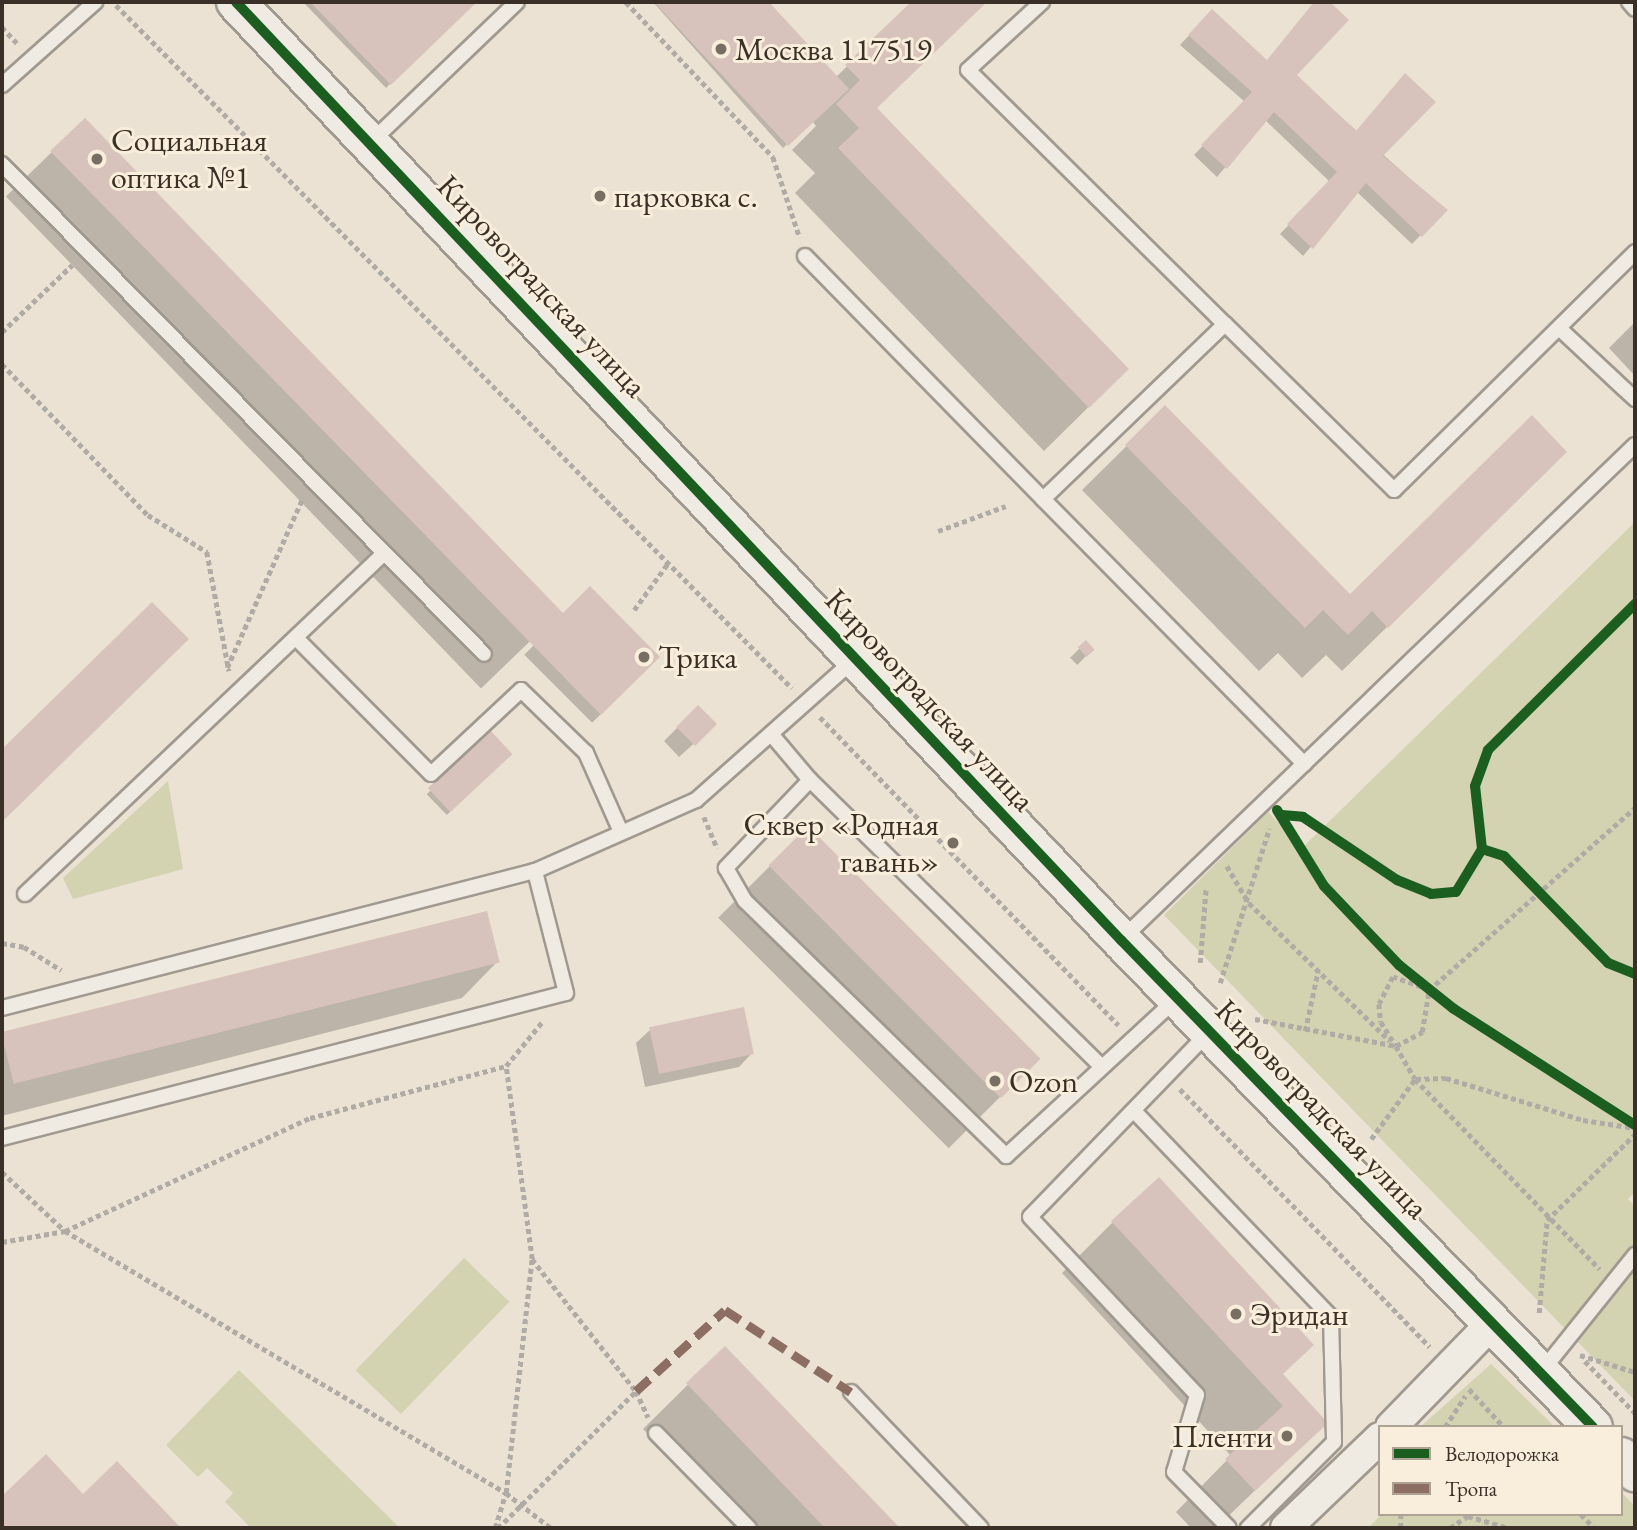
<!DOCTYPE html>
<html>
<head>
<meta charset="utf-8">
<style>
  body { margin:0 }
  #map { position:relative; width:1637px; height:1530px; overflow:hidden; background:#ece2d4; font-family:"EB Garamond",serif }
  div>[style] { position:absolute }
  [style*='--x'] { left:calc(var(--x)*1px); top:calc(var(--y)*1px); width:calc(var(--w)*1px); rotate:calc(var(--a)*1deg) }
  .green>* { inset:0; background:#d3d2b1; transform-origin:0 0 }
  .shadow>* { inset:0; background:#0003; transform-origin:0 0 }
  .building>* { inset:0; background:#d7c3bb; transform-origin:0 0 }
  .path>* { height:4.5px; margin-top:-2.25px; transform-origin:0; background:repeating-linear-gradient(90deg,#b0aba4 0 5px,transparent 0 8.5px) }
  .roads { filter:drop-shadow(2px 0 #a09990) drop-shadow(-2px 0 #a09990) drop-shadow(0 2px #a09990) drop-shadow(0 -2px #a09990) }
  .lane>* { height:14px; margin:-7px; padding:0 7px; transform-origin:7px; border-radius:7px; background:#efeae2 }
  .street>* { height:30px; margin:-15px; padding:0 15px; transform-origin:15px; border-radius:15px; background:#efeae2 }
  .secondary>* { height:38px; margin:-19px; padding:0 19px; transform-origin:19px; border-radius:19px; background:#efeae2 }
  .quiet>* { height:9px; margin-top:-4.5px; transform-origin:0; background:repeating-linear-gradient(90deg,#8d6e63 0 18px,transparent 0 27px) }
  .cycleway>* { height:10px; margin:-5px; padding:0 5px; transform-origin:5px; border-radius:5px; background:#1b5e20 }
  .dots>* { width:19px; height:19px; translate:-50% -50%; box-sizing:border-box; border:4px solid #f9eedc; border-radius:50% }
  span { translate:-50% -50%; white-space:nowrap; text-align:center; line-height:1.15; -webkit-text-stroke:6px #f9eedc; paint-order:stroke }
  .poi-label { font-size:32px; color:#3a3027 }
  .left { translate:0 -50%; text-align:left }
  .right { translate:-100% -50%; text-align:right }
  .street-label { font-size:32px; color:#3a3027 }
  .frame { position:absolute; inset:0; border:4px solid #3a3027; pointer-events:none }
  .legend { position:absolute; left:1378px; top:1425px; width:245px; height:91px; box-sizing:border-box; background:#f9eedc; border:2px solid #ada294; margin:0; padding:9px 12px; list-style:none; font-size:21px; color:#3a3027 }
  .legend li { display:flex; align-items:center; gap:14px; height:35px }
  .legend b { width:35px; border:2px solid #ada294 }
</style>
</head>
<body>
<div id="map">
  <div class="green">
    <div style="clip-path:polygon(1635px 522px,1635px 1192px,1628px 1199px,1635px 1206px,1635px 1401px,1164px 915px,1268px 812px,1303px 847px)"></div>
    <div style="clip-path:polygon(168px 781px,183px 869px,73px 899px,63px 878px)"></div>
    <div style="left:464px;top:1258px;width:63px;height:156px;rotate:44deg"></div>
    <div style="clip-path:polygon(1491px 1364px,1555px 1427px,1420px 1427px)"></div>
    <div style="clip-path:polygon(239px 1370px,400px 1528px,251px 1528px,225px 1502px,233px 1493px,207px 1468px,198px 1477px,166px 1445px)"></div>
    <div style="clip-path:polygon(1621px 1492px,1635px 1506px,1635px 1528px,1368px 1528px,1382px 1514px,1621px 1514px)"></div>
  </div>
  <div class="shadow">
    <div style="clip-path:polygon(303px 2px,474px 2px,386px 88px)"></div>
    <div style="clip-path:polygon(653px 2px,766px 2px,836px 77px,914px 2px,986px 2px,875px 109px,1127px 369px,1044px 451px,795px 193px,815px 173px,792px 150px,816px 126px,812px 121px,783px 148px)"></div>
    <div style="clip-path:polygon(1316px 2px,1327px 2px,1347px 20px,1294px 75px,1445px 210px,1412px 244px,1357px 192px,1303px 256px,1280px 234px,1330px 182px,1265px 120px,1217px 177px,1194px 155px,1245px 102px,1180px 45px,1212px 11px,1266px 62px)"></div>
    <div style="left:85px;top:120px;width:684px;height:110px;rotate:46deg"></div>
    <div style="clip-path:polygon(1635px 322px,1635px 376px,1609px 348px)"></div>
    <div style="clip-path:polygon(1165px 408px,1350px 596px,1521px 496px,1342px 671px,1326px 655px,1302px 678px,1278px 653px,1259px 671px,1082px 490px)"></div>
    <div style="left:590px;top:589px;width:96px;height:93px;rotate:45deg"></div>
    <div style="left:1085px;top:643px;width:10px;height:21px;rotate:45deg"></div>
    <div style="clip-path:polygon(698px 707px,701px 737px,679px 757px,664px 741px)"></div>
    <div style="left:490px;top:733px;width:29px;height:88px;rotate:46deg"></div>
    <div style="left:808px;top:828px;width:326px;height:127px;rotate:45deg"></div>
    <div style="clip-path:polygon(486px 913px,498px 961px,462px 998px,2px 1116px,2px 1037px)"></div>
    <div style="clip-path:polygon(650px 1030px,752px 1053px,739px 1067px,645px 1087px,636px 1043px)"></div>
    <div style="clip-path:polygon(1113px 1222px,1325px 1423px,1216px 1528px,1191px 1528px,1176px 1512px,1231px 1456px,1062px 1273px)"></div>
    <div style="clip-path:polygon(725px 1348px,897px 1528px,738px 1528px,643px 1429px)"></div>
    <div style="clip-path:polygon(46px 1457px,83px 1496px,117px 1464px,178px 1528px,2px 1528px,2px 1499px)"></div>
  </div>
  <div class="building">
    <div style="clip-path:polygon(310px 2px,477px 2px,391px 85px)"></div>
    <div style="clip-path:polygon(654px 2px,769px 2px,849px 89px,788px 146px)"></div>
    <div style="clip-path:polygon(911px 2px,987px 2px,877px 108px,1129px 369px,1089px 408px,838px 148px,859px 128px,836px 104px,860px 80px,845px 65px)"></div>
    <div style="clip-path:polygon(1314px 2px,1330px 2px,1349px 20px,1297px 75px,1356px 131px,1405px 73px,1436px 102px,1383px 156px,1448px 210px,1422px 237px,1366px 183px,1313px 249px,1287px 224px,1337px 172px,1274px 112px,1227px 169px,1201px 145px,1252px 92px,1188px 35px,1212px 9px,1267px 60px)"></div>
    <div style="clip-path:polygon(85px 118px,563px 613px,590px 586px,660px 657px,601px 715px,50px 151px)"></div>
    <div style="clip-path:polygon(1165px 405px,1350px 594px,1532px 415px,1567px 452px,1388px 628px,1372px 611px,1348px 635px,1323px 610px,1305px 628px,1125px 445px)"></div>
    <div style="clip-path:polygon(152px 602px,189px 639px,2px 822px,2px 749px)"></div>
    <div style="left:1086px;top:640px;width:13px;height:11px;rotate:48deg"></div>
    <div style="left:698px;top:705px;width:27px;height:31px;rotate:45deg"></div>
    <div style="left:490px;top:730px;width:33px;height:85px;rotate:47deg"></div>
    <div style="left:808px;top:826px;width:329px;height:56px;rotate:45deg"></div>
    <div style="left:487px;top:911px;width:53px;height:501px;rotate:76deg"></div>
    <div style="left:744px;top:1007px;width:48px;height:97px;rotate:78deg"></div>
    <div style="clip-path:polygon(1159px 1177px,1314px 1345px,1283px 1374px,1328px 1423px,1255px 1491px,1225px 1459px,1283px 1406px,1111px 1221px)"></div>
    <div style="clip-path:polygon(725px 1346px,900px 1528px,825px 1528px,686px 1383px)"></div>
    <div style="clip-path:polygon(46px 1454px,83px 1494px,117px 1461px,181px 1528px,2px 1528px,2px 1496px)"></div>
  </div>
  <div class="path">
    <div style="--x:626;--y:2;--w:214;--a:46.5"></div>
    <div style="--x:773;--y:157;--w:85;--a:71.6"></div>
    <div style="--x:116;--y:5;--w:961;--a:45.3"></div>
    <div style="--x:2;--y:27;--w:22;--a:47"></div>
    <div style="--x:2;--y:332;--w:97;--a:-43.7"></div>
    <div style="--x:2;--y:364;--w:210;--a:46"></div>
    <div style="--x:148;--y:515;--w:70;--a:32.1"></div>
    <div style="--x:207;--y:552;--w:121;--a:79.5"></div>
    <div style="--x:938;--y:531;--w:72;--a:-20.2"></div>
    <div style="--x:634;--y:610;--w:58;--a:-54.1"></div>
    <div style="--x:227;--y:668;--w:187;--a:-66"></div>
    <div style="--x:820;--y:717;--w:429;--a:45.9"></div>
    <div style="--x:704;--y:817;--w:34;--a:67"></div>
    <div style="--x:1227;--y:866;--w:43;--a:59.3"></div>
    <div style="--x:1249;--y:903;--w:197;--a:44.4"></div>
    <div style="--x:2;--y:943;--w:22;--a:10"></div>
    <div style="--x:24;--y:947;--w:44;--a:31.9"></div>
    <div style="--x:1200;--y:963;--w:76;--a:-85.5"></div>
    <div style="--x:1220;--y:983;--w:162;--a:-72.3"></div>
    <div style="--x:1429;--y:990;--w:275;--a:-41.5"></div>
    <div style="--x:1255;--y:1019;--w:144;--a:10.8"></div>
    <div style="--x:1396;--y:1046;--w:30;--a:-28"></div>
    <div style="--x:1422;--y:1032;--w:43;--a:-80.5"></div>
    <div style="--x:1429;--y:990;--w:38;--a:-160"></div>
    <div style="--x:1393;--y:977;--w:30;--a:117"></div>
    <div style="--x:1379;--y:1004;--w:18;--a:84"></div>
    <div style="--x:1381;--y:1022;--w:28;--a:58"></div>
    <div style="--x:1396;--y:1046;--w:38;--a:60"></div>
    <div style="--x:1415;--y:1079;--w:265;--a:45.8"></div>
    <div style="--x:1305;--y:1031;--w:61;--a:-77.8"></div>
    <div style="--x:1416;--y:1079;--w:30;--a:-2"></div>
    <div style="--x:1446;--y:1078;--w:143;--a:17"></div>
    <div style="--x:1583;--y:1120;--w:53;--a:8.7"></div>
    <div style="--x:1180;--y:1089;--w:359;--a:45.9"></div>
    <div style="--x:1371;--y:1139;--w:74;--a:-53.7"></div>
    <div style="--x:2;--y:1172;--w:86;--a:43.1"></div>
    <div style="--x:65;--y:1231;--w:270;--a:-24.8"></div>
    <div style="--x:310;--y:1118;--w:203;--a:-14.9"></div>
    <div style="--x:2;--y:1242;--w:64;--a:-9.9"></div>
    <div style="--x:65;--y:1231;--w:513;--a:30.71"></div>
    <div style="--x:506;--y:1493;--w:57;--a:37.9"></div>
    <div style="--x:532;--y:1259;--w:168;--a:51.8"></div>
    <div style="--x:636;--y:1391;--w:29;--a:65"></div>
    <div style="--x:1539;--y:1313;--w:93;--a:-85.1"></div>
    <div style="--x:1547;--y:1220;--w:123;--a:-44.3"></div>
    <div style="--x:1580;--y:1355;--w:58;--a:17.2"></div>
    <div style="--x:1585;--y:1361;--w:72;--a:46.1"></div>
    <div style="--x:1469;--y:1389;--w:52;--a:47.4"></div>
    <div style="--x:1445;--y:1427;--w:37;--a:-57"></div>
    <div style="--x:1401;--y:1514;--w:14;--a:90"></div>
    <div style="--x:1581;--y:1514;--w:19;--a:47"></div>
    <div style="--x:495;--y:1528;--w:37;--a:-73"></div>
    <div style="--x:506;--y:1493;--w:235;--a:-83.7"></div>
    <div style="--x:532;--y:1259;--w:195;--a:-97.7"></div>
    <div style="--x:506;--y:1066;--w:57;--a:-50.7"></div>
    <div style="--x:498;--y:1528;--w:194;--a:-44.8"></div>
    <div style="--x:1450;--y:1528;--w:22;--a:-34"></div>
    <div style="--x:1468;--y:1516;--w:42;--a:16.7"></div>
  </div>
  <div class="roads">
    <div class="lane">
      <div style="--x:1042;--y:2;--w:100;--a:137.4"></div>
      <div style="--x:968;--y:70;--w:361;--a:44.7"></div>
      <div style="--x:1225;--y:324;--w:252;--a:136.1"></div>
      <div style="--x:1043;--y:499;--w:372;--a:45.4"></div>
      <div style="--x:1629;--y:2;--w:9;--a:49"></div>
      <div style="--x:2;--y:85;--w:125;--a:-41.7"></div>
      <div style="--x:371;--y:142;--w:202;--a:-43.8"></div>
      <div style="--x:2;--y:164;--w:687;--a:45.47"></div>
      <div style="--x:805;--y:256;--w:340;--a:45.6"></div>
      <div style="--x:1225;--y:324;--w:237;--a:44.5"></div>
      <div style="--x:1394;--y:490;--w:339;--a:-44.6"></div>
      <div style="--x:1560;--y:329;--w:103;--a:43"></div>
      <div style="--x:297;--y:639;--w:190;--a:45.2"></div>
      <div style="--x:431;--y:774;--w:123;--a:-43"></div>
      <div style="--x:521;--y:690;--w:91;--a:44.1"></div>
      <div style="--x:586;--y:753;--w:86;--a:66.1"></div>
      <div style="--x:772;--y:735;--w:59;--a:49.8"></div>
      <div style="--x:810;--y:780;--w:407;--a:44.5"></div>
      <div style="--x:810;--y:780;--w:122;--a:133.7"></div>
      <div style="--x:726;--y:868;--w:38;--a:60"></div>
      <div style="--x:745;--y:901;--w:365;--a:44.3"></div>
      <div style="--x:1006;--y:1156;--w:230;--a:-42.7"></div>
      <div style="--x:25;--y:894;--w:492;--a:-43.5"></div>
      <div style="--x:1122;--y:939;--w:712;--a:-43.92"></div>
      <div style="--x:2;--y:1008;--w:550;--a:-14.42"></div>
      <div style="--x:535;--y:871;--w:176;--a:-23.8"></div>
      <div style="--x:696;--y:800;--w:213;--a:-41.6"></div>
      <div style="--x:1209;--y:1032;--w:257;--a:134.1"></div>
      <div style="--x:1030;--y:1217;--w:244;--a:46.8"></div>
      <div style="--x:1197;--y:1395;--w:80;--a:106.6"></div>
      <div style="--x:1174;--y:1472;--w:78;--a:45.5"></div>
      <div style="--x:1136;--y:1113;--w:282;--a:46.3"></div>
      <div style="--x:1331;--y:1317;--w:125;--a:88.6"></div>
      <div style="--x:1334;--y:1442;--w:122;--a:135"></div>
      <div style="--x:2;--y:1138;--w:582;--a:-14.42"></div>
      <div style="--x:566;--y:993;--w:126;--a:-104.3"></div>
      <div style="--x:1542;--y:1371;--w:149;--a:-51.3"></div>
      <div style="--x:851;--y:1392;--w:188;--a:46.3"></div>
      <div style="--x:656;--y:1433;--w:133;--a:45.6"></div>
    </div>
    <div class="street">
      <div style="--x:1391;--y:1427;--w:145;--a:-45.8"></div>
      <div style="--x:1286;--y:1528;--w:130;--a:-43.8"></div>
    </div>
    <div class="secondary">
      <div style="--x:236;--y:2;--w:1290;--a:46.67"></div>
      <div style="--x:1121;--y:940;--w:678;--a:45.9"></div>
      <div style="--x:1621;--y:1457;--w:21;--a:47"></div>
    </div>
  </div>
  <div class="quiet">
    <div style="--x:636;--y:1391;--w:120;--a:-42.3"></div>
    <div style="--x:725;--y:1310;--w:150;--a:33.1"></div>
  </div>
  <div class="cycleway">
    <div style="--x:236;--y:2;--w:1290;--a:46.67"></div>
    <div style="--x:1121;--y:940;--w:678;--a:45.9"></div>
    <div style="--x:1277;--y:810;--w:89;--a:58.3"></div>
    <div style="--x:1324;--y:886;--w:109;--a:46.5"></div>
    <div style="--x:1399;--y:965;--w:70;--a:38.7"></div>
    <div style="--x:1454;--y:1009;--w:215;--a:32.7"></div>
    <div style="--x:1282;--y:815;--w:21;--a:5"></div>
    <div style="--x:1303;--y:817;--w:113;--a:33.8"></div>
    <div style="--x:1397;--y:880;--w:37;--a:22"></div>
    <div style="--x:1431;--y:894;--w:25;--a:-5"></div>
    <div style="--x:1456;--y:892;--w:50;--a:-58.8"></div>
    <div style="--x:1482;--y:849;--w:63;--a:-96.3"></div>
    <div style="--x:1475;--y:786;--w:38;--a:-70"></div>
    <div style="--x:1488;--y:750;--w:207;--a:-44.8"></div>
    <div style="--x:1482;--y:849;--w:23;--a:18"></div>
    <div style="--x:1504;--y:856;--w:149;--a:45.8"></div>
    <div style="--x:1608;--y:963;--w:29;--a:22"></div>
  </div>
  <div class="dots">
    <div style="left:721px;top:49px;background:#786e64"></div>
    <div style="left:97px;top:159px;background:#786e64"></div>
    <div style="left:600px;top:196px;background:#786e64"></div>
    <div style="left:644px;top:657px;background:#786e64"></div>
    <div style="left:953px;top:843px;background:#786e64"></div>
    <div style="left:995px;top:1081px;background:#786e64"></div>
    <div style="left:1236px;top:1314px;background:#786e64"></div>
    <div style="left:1287px;top:1436px;background:#786e64"></div>
  </div>
  <div class="poi-label">
    <span class="left" style="left:735px;top:49px">Москва 117519</span>
    <span class="left" style="left:111px;top:159px">Социальная<br>оптика №1</span>
    <span class="left" style="left:614px;top:196px">парковка с.</span>
    <span class="left" style="left:658px;top:657px">Трика</span>
    <span class="right" style="left:939px;top:843px">Сквер «Родная<br>гавань»</span>
    <span class="left" style="left:1009px;top:1081px">Ozon</span>
    <span class="left" style="left:1250px;top:1314px">Эридан</span>
    <span class="right" style="left:1273px;top:1436px">Пленти</span>
  </div>
  <div class="street-label">
    <span style="left:542px;top:286px;rotate:47deg">Кировоградская улица</span>
    <span style="left:930px;top:700px;rotate:47deg">Кировоградская улица</span>
    <span style="left:1322px;top:1109px;rotate:46deg">Кировоградская улица</span>
  </div>
  <div class="frame"></div>
  <ul class="legend">
  <li><b style="height:9px;background:#1b5e20"></b>Велодорожка</li>
  <li><b style="height:9px;background:#8d6e63"></b>Тропа</li>
  </ul>
</div>
</body>
</html>
